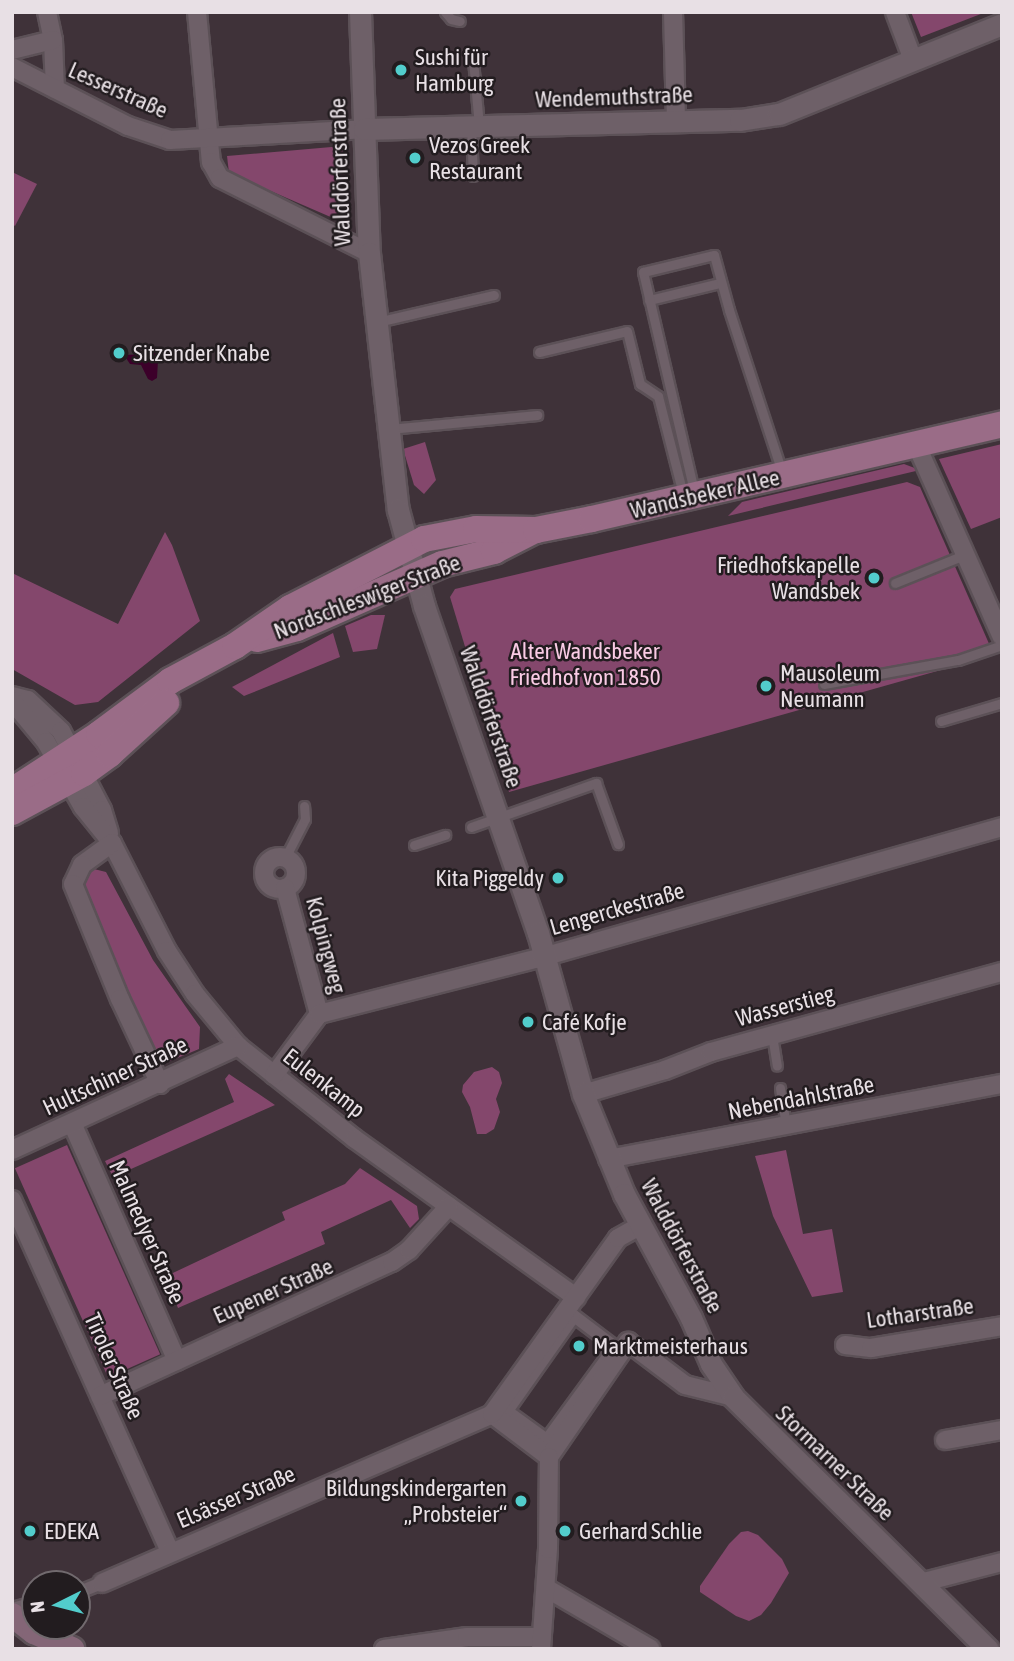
<!DOCTYPE html>
<html>
<head>
<meta charset="utf-8">
<style>
  body { margin:0 }
  #map { position:relative; width:1014px; height:1661px; overflow:hidden; background:#3f3239; font-family:"Asap Condensed",sans-serif }
  div>[style] { position:absolute }
  [style*='--x'] { left:calc(var(--x)*1px); top:calc(var(--y)*1px); width:calc(var(--w)*1px); rotate:calc(var(--a)*1deg) }
  .green>* { inset:0; background:#84476c; transform-origin:0 0 }
  .water>* { inset:0; background:#3c002a }
  .roads { filter:drop-shadow(2px 0 #5c5157) drop-shadow(-2px 0 #5c5157) drop-shadow(0 2px #5c5157) drop-shadow(0 -2px #5c5157) }
  .service>* { height:9px; margin:-4.5px; padding:0 4.5px; transform-origin:4.5px; border-radius:4.5px; background:#6e6068 }
  .pedestrian>* { height:12px; margin:-6px; padding:0 6px; transform-origin:6px; border-radius:6px; background:#6e6068 }
  .minor>* { height:18px; margin:-9px; padding:0 9px; transform-origin:9px; border-radius:9px; background:#6e6068 }
  .minor>.ring { margin:-9px; padding:0; box-sizing:content-box; background:none; border:18px solid #6e6068; border-radius:50% }
  .tertiary>* { height:21px; margin:-10.5px; padding:0 10.5px; transform-origin:10.5px; border-radius:10.5px; background:#6e6068 }
  .secondary>* { height:24px; margin:-12px; padding:0 12px; transform-origin:12px; border-radius:12px; background:#846677 }
  .primary>* { height:26px; margin:-13px; padding:0 13px; transform-origin:13px; border-radius:13px; background:#9a6c87 }
  .dots>* { width:19px; height:19px; translate:-50% -50%; box-sizing:border-box; border:4px solid #221c1f; border-radius:50% }
  span { translate:-50% -50%; white-space:nowrap; text-align:center; line-height:1.15; -webkit-text-stroke:5px #221c1f; paint-order:stroke }
  .poi-label { font-size:23px; color:#e8e0e5 }
  .left { translate:0 -50%; text-align:left }
  .right { translate:-100% -50%; text-align:right }
  .street-label { font-size:23px; color:#e8e0e5 }
  .park-label { font-size:23px; color:#facbe5 }
  .frame { position:absolute; inset:0; border:14px solid #e8e0e5; pointer-events:none }
  .north { position:absolute; left:21px; top:1570px; width:70px; height:70px; box-sizing:border-box; background:#221c1f; border:2px solid #716a6e; border-radius:50%; rotate:264deg; font-size:19px; font-weight:700; line-height:28px; text-align:center; color:#e8e0e5 }
  .north::after { content:''; display:block; margin:auto; width:24px; height:32px; background:#52cdcc; clip-path:polygon(50% 0,100% 100%,50% 72%,0 100%) }
</style>
</head>
<body>
<div id="map">
  <div class="green">
    <div style="clip-path:polygon(911px 12px,986px 12px,921px 37px)"></div>
    <div style="clip-path:polygon(343px 146px,349px 225px,229px 173px,227px 156px)"></div>
    <div style="clip-path:polygon(12px 172px,37px 184px,15px 226px,12px 224px)"></div>
    <div style="clip-path:polygon(425px 442px,436px 480px,424px 494px,414px 485px,403px 449px)"></div>
    <div style="clip-path:polygon(1002px 444px,1002px 517px,971px 529px,939px 459px)"></div>
    <div style="clip-path:polygon(904px 464px,920px 470px,728px 516px,742px 502px)"></div>
    <div style="clip-path:polygon(907px 482px,920px 487px,994px 655px,509px 792px,450px 597px,455px 589px)"></div>
    <div style="clip-path:polygon(165px 532px,172px 545px,200px 621px,98px 702px,75px 705px,12px 669px,12px 573px,118px 624px)"></div>
    <div style="clip-path:polygon(371px 615px,385px 615px,377px 649px,353px 652px,345px 626px)"></div>
    <div style="clip-path:polygon(333px 633px,340px 657px,244px 696px,232px 687px)"></div>
    <div style="clip-path:polygon(94px 869px,106px 872px,153px 960px,200px 1027px,199px 1049px,168px 1062px,153px 1058px,80px 894px,82px 877px)"></div>
    <div style="clip-path:polygon(492px 1067px,499px 1072px,502px 1083px,496px 1099px,500px 1112px,494px 1129px,486px 1134px,477px 1134px,470px 1107px,462px 1092px,463px 1085px,474px 1072px)"></div>
    <div style="clip-path:polygon(229px 1074px,275px 1105px,113px 1177px,105px 1161px,234px 1102px,225px 1079px)"></div>
    <div style="left:67px;top:1145px;width:229px;height:57px;rotate:66deg"></div>
    <div style="clip-path:polygon(786px 1150px,803px 1234px,832px 1229px,843px 1292px,812px 1297px,773px 1216px,755px 1156px)"></div>
    <div style="clip-path:polygon(360px 1168px,417px 1206px,419px 1219px,410px 1228px,391px 1200px,321px 1232px,325px 1244px,178px 1308px,171px 1290px,163px 1292px,158px 1280px,285px 1220px,282px 1212px,345px 1184px)"></div>
    <div style="clip-path:polygon(748px 1531px,758px 1535px,782px 1559px,789px 1573px,771px 1603px,761px 1615px,749px 1621px,736px 1616px,700px 1592px,700px 1586px,729px 1544px,741px 1532px)"></div>
  </div>
  <div class="water">
    <div style="clip-path:polygon(157px 348px,162px 349px,163px 353px,158px 361px,157px 378px,152px 381px,148px 379px,141px 365px,130px 364px,124px 355px,146px 354px)"></div>
  </div>
  <div class="roads">
    <div class="service">
      <div style="--x:445;--y:12;--w:9;--a:49"></div>
      <div style="--x:451;--y:19;--w:9;--a:13"></div>
      <div style="--x:473;--y:60;--w:66;--a:84.8"></div>
      <div style="--x:471;--y:127;--w:49;--a:87.7"></div>
      <div style="--x:649;--y:300;--w:73;--a:-13.5"></div>
      <div style="--x:377;--y:322;--w:120;--a:-13"></div>
      <div style="--x:539;--y:352;--w:90;--a:-13.4"></div>
      <div style="--x:627;--y:331;--w:55;--a:76.2"></div>
      <div style="--x:640;--y:384;--w:22;--a:34"></div>
      <div style="--x:658;--y:396;--w:101;--a:75.7"></div>
      <div style="--x:389;--y:429;--w:149;--a:-5.4"></div>
      <div style="--x:694;--y:491;--w:225;--a:-103.1"></div>
      <div style="--x:643;--y:272;--w:73;--a:-13.5"></div>
      <div style="--x:714;--y:255;--w:57;--a:74.7"></div>
      <div style="--x:729;--y:310;--w:170;--a:71.9"></div>
      <div style="--x:895;--y:583;--w:74;--a:-22.1"></div>
      <div style="--x:824;--y:684;--w:136;--a:-10.2"></div>
      <div style="--x:958;--y:660;--w:46;--a:-18.8"></div>
      <div style="--x:941;--y:721;--w:64;--a:-16.4"></div>
      <div style="--x:471;--y:827;--w:133;--a:-19.4"></div>
      <div style="--x:596;--y:783;--w:65;--a:70.2"></div>
      <div style="--x:414;--y:845;--w:33;--a:-18"></div>
      <div style="--x:285;--y:858;--w:44;--a:-62.9"></div>
      <div style="--x:305;--y:819;--w:13;--a:-94"></div>
      <div style="--x:772;--y:1035;--w:31;--a:81"></div>
      <div style="--x:780;--y:1088;--w:37;--a:81"></div>
    </div>
    <div class="pedestrian">
      <div style="--x:574;--y:1316;--w:51;--a:37.1"></div>
      <div style="--x:615;--y:1347;--w:115;--a:126.2"></div>
      <div style="--x:547;--y:1440;--w:49;--a:-144.1"></div>
      <div style="--x:507;--y:1411;--w:116;--a:-54.8"></div>
      <div style="--x:77;--y:1593;--w:27;--a:-22"></div>
      <div style="--x:12;--y:1609;--w:24;--a:-15"></div>
    </div>
    <div class="minor">
      <div style="--x:47;--y:12;--w:29;--a:78"></div>
      <div style="--x:53;--y:40;--w:49;--a:87.7"></div>
      <div style="--x:197;--y:12;--w:151;--a:84.7"></div>
      <div style="--x:211;--y:162;--w:18;--a:61"></div>
      <div style="--x:220;--y:178;--w:167;--a:26.7"></div>
      <div style="--x:673;--y:12;--w:110;--a:88.4"></div>
      <div style="--x:895;--y:12;--w:51;--a:69.4"></div>
      <div style="--x:12;--y:50;--w:42;--a:-13.7"></div>
      <div style="--x:12;--y:67;--w:130;--a:27"></div>
      <div style="--x:128;--y:126;--w:44;--a:18.4"></div>
      <div style="--x:170;--y:140;--w:194;--a:-3.2"></div>
      <div style="--x:916;--y:444;--w:211;--a:66"></div>
      <div style="--x:12;--y:696;--w:16;--a:14"></div>
      <div style="--x:28;--y:700;--w:45;--a:43.2"></div>
      <div style="--x:61;--y:731;--w:89;--a:62.6"></div>
      <div style="--x:102;--y:810;--w:24;--a:73"></div>
      <div style="--x:12;--y:701;--w:53;--a:50.3"></div>
      <div style="--x:46;--y:742;--w:75;--a:60.4"></div>
      <div style="--x:83;--y:807;--w:46;--a:51.1"></div>
      <div style="--x:112;--y:843;--w:121;--a:63"></div>
      <div style="--x:167;--y:951;--w:51;--a:56.9"></div>
      <div style="--x:195;--y:994;--w:67;--a:50.4"></div>
      <div style="--x:238;--y:1046;--w:149;--a:38.5"></div>
      <div style="--x:355;--y:1139;--w:272;--a:35.6"></div>
      <div style="--x:112;--y:843;--w:37;--a:144"></div>
      <div style="--x:82;--y:865;--w:21;--a:115"></div>
      <div style="--x:73;--y:884;--w:124;--a:67.8"></div>
      <div style="--x:120;--y:999;--w:94;--a:64.8"></div>
      <div class="ring" style="left:264px;top:857px;width:14px;height:14px"></div>
      <div style="--x:285;--y:888;--w:131;--a:74.9"></div>
      <div style="--x:274;--y:1075;--w:76;--a:-53.6"></div>
      <div style="--x:319;--y:1014;--w:231;--a:-14.3"></div>
      <div style="--x:543;--y:957;--w:477;--a:-15.8"></div>
      <div style="--x:583;--y:1094;--w:85;--a:-16.3"></div>
      <div style="--x:665;--y:1070;--w:49;--a:-21.4"></div>
      <div style="--x:711;--y:1052;--w:302;--a:-15.4"></div>
      <div style="--x:72;--y:1123;--w:260;--a:66.2"></div>
      <div style="--x:12;--y:1150;--w:249;--a:-24.7"></div>
      <div style="--x:608;--y:1159;--w:401;--a:-10.8"></div>
      <div style="--x:12;--y:1200;--w:386;--a:65.8"></div>
      <div style="--x:845;--y:1345;--w:26;--a:7"></div>
      <div style="--x:871;--y:1348;--w:133;--a:-9.5"></div>
      <div style="--x:100;--y:1396;--w:321;--a:-24.7"></div>
      <div style="--x:392;--y:1262;--w:21;--a:-35"></div>
      <div style="--x:409;--y:1250;--w:59;--a:-47.7"></div>
      <div style="--x:492;--y:1414;--w:71;--a:37"></div>
      <div style="--x:945;--y:1440;--w:58;--a:-10"></div>
      <div style="--x:549;--y:1457;--w:140;--a:-55.5"></div>
      <div style="--x:628;--y:1342;--w:71;--a:37"></div>
      <div style="--x:685;--y:1385;--w:49;--a:14"></div>
      <div style="--x:102;--y:1583;--w:425;--a:-23.4"></div>
      <div style="--x:492;--y:1414;--w:216;--a:-54.4"></div>
      <div style="--x:618;--y:1238;--w:25;--a:-29"></div>
      <div style="--x:920;--y:1583;--w:85;--a:-14.4"></div>
      <div style="--x:546;--y:1588;--w:121;--a:30.2"></div>
      <div style="--x:384;--y:1649;--w:84;--a:-8.2"></div>
      <div style="--x:467;--y:1637;--w:75;--a:0"></div>
      <div style="--x:541;--y:1649;--w:100;--a:-86"></div>
      <div style="--x:548;--y:1549;--w:92;--a:-89.4"></div>
    </div>
    <div class="tertiary">
      <div style="--x:360;--y:12;--w:241;--a:87.9"></div>
      <div style="--x:369;--y:253;--w:259;--a:83.6"></div>
      <div style="--x:398;--y:510;--w:99;--a:74.8"></div>
      <div style="--x:424;--y:606;--w:346;--a:70.8"></div>
      <div style="--x:538;--y:933;--w:167;--a:74.4"></div>
      <div style="--x:583;--y:1094;--w:108;--a:67.7"></div>
      <div style="--x:624;--y:1194;--w:141;--a:61.6"></div>
      <div style="--x:691;--y:1318;--w:50;--a:66.5"></div>
      <div style="--x:711;--y:1364;--w:40;--a:56"></div>
      <div style="--x:733;--y:1397;--w:359;--a:44.7"></div>
      <div style="--x:364;--y:129;--w:376;--a:-1.4"></div>
      <div style="--x:740;--y:120;--w:39;--a:-9"></div>
      <div style="--x:779;--y:114;--w:240;--a:-22"></div>
    </div>
    <div class="secondary">
      <div style="--x:12;--y:1615;--w:28;--a:38"></div>
      <div style="--x:34;--y:1632;--w:42;--a:24.1"></div>
    </div>
    <div class="primary">
      <div style="--x:257;--y:639;--w:41;--a:-15.4"></div>
      <div style="--x:297;--y:628;--w:158;--a:-23.8"></div>
      <div style="--x:442;--y:564;--w:54;--a:-14"></div>
      <div style="--x:494;--y:551;--w:44;--a:-27.1"></div>
      <div style="--x:12;--y:791;--w:104;--a:-33.2"></div>
      <div style="--x:99;--y:734;--w:89;--a:-36.7"></div>
      <div style="--x:170;--y:681;--w:74;--a:-28.3"></div>
      <div style="--x:235;--y:646;--w:67;--a:-34.6"></div>
      <div style="--x:290;--y:608;--w:151;--a:-27.2"></div>
      <div style="--x:424;--y:539;--w:53;--a:-10.9"></div>
      <div style="--x:476;--y:529;--w:60;--a:1"></div>
      <div style="--x:536;--y:530;--w:57;--a:-11.1"></div>
      <div style="--x:592;--y:519;--w:421;--a:-13"></div>
      <div style="--x:12;--y:812;--w:82;--a:-28.4"></div>
      <div style="--x:84;--y:773;--w:32;--a:-36"></div>
      <div style="--x:110;--y:754;--w:76;--a:-42.3"></div>
    </div>
  </div>
  <div class="dots">
    <div style="left:401px;top:70px;background:#52cdcc"></div>
    <div style="left:415px;top:158px;background:#52cdcc"></div>
    <div style="left:119px;top:353px;background:#52cdcc"></div>
    <div style="left:874px;top:578px;background:#52cdcc"></div>
    <div style="left:766px;top:686px;background:#52cdcc"></div>
    <div style="left:558px;top:878px;background:#52cdcc"></div>
    <div style="left:528px;top:1022px;background:#52cdcc"></div>
    <div style="left:579px;top:1346px;background:#52cdcc"></div>
    <div style="left:521px;top:1501px;background:#52cdcc"></div>
    <div style="left:30px;top:1531px;background:#52cdcc"></div>
    <div style="left:565px;top:1531px;background:#52cdcc"></div>
  </div>
  <div class="poi-label">
    <span class="left" style="left:415px;top:70px">Sushi für<br>Hamburg</span>
    <span class="left" style="left:429px;top:158px">Vezos Greek<br>Restaurant</span>
    <span class="left" style="left:133px;top:353px">Sitzender Knabe</span>
    <span class="right" style="left:860px;top:578px">Friedhofskapelle<br>Wandsbek</span>
    <span class="left" style="left:780px;top:686px">Mausoleum<br>Neumann</span>
    <span class="right" style="left:544px;top:878px">Kita Piggeldy</span>
    <span class="left" style="left:542px;top:1022px">Café Kofje</span>
    <span class="left" style="left:593px;top:1346px">Marktmeisterhaus</span>
    <span class="right" style="left:507px;top:1501px">Bildungskindergarten<br>„Probsteier“</span>
    <span class="left" style="left:44px;top:1531px">EDEKA</span>
    <span class="left" style="left:579px;top:1531px">Gerhard Schlie</span>
  </div>
  <div class="street-label">
    <span style="left:118px;top:90px;rotate:24deg">Lesserstraße</span>
    <span style="left:614px;top:97px;rotate:-2deg">Wendemuthstraße</span>
    <span style="left:340px;top:172px;rotate:-92deg">Walddörferstraße</span>
    <span style="left:705px;top:494px;rotate:-13deg">Wandsbeker Allee</span>
    <span style="left:367px;top:597px;rotate:-21deg">Nordschleswiger Straße</span>
    <span style="left:491px;top:717px;rotate:71deg">Walddörferstraße</span>
    <span style="left:617px;top:909px;rotate:-16deg">Lengerckestraße</span>
    <span style="left:326px;top:945px;rotate:75deg">Kolpingweg</span>
    <span style="left:785px;top:1006px;rotate:-15deg">Wasserstieg</span>
    <span style="left:115px;top:1076px;rotate:-25deg">Hultschiner Straße</span>
    <span style="left:324px;top:1083px;rotate:38deg">Eulenkamp</span>
    <span style="left:801px;top:1098px;rotate:-11deg">Nebendahlstraße</span>
    <span style="left:147px;top:1232px;rotate:66deg">Malmedyer Straße</span>
    <span style="left:682px;top:1246px;rotate:62deg">Walddörferstraße</span>
    <span style="left:273px;top:1291px;rotate:-24deg">Eupener Straße</span>
    <span style="left:920px;top:1313px;rotate:-8deg">Lotharstraße</span>
    <span style="left:114px;top:1366px;rotate:66deg">Tiroler Straße</span>
    <span style="left:835px;top:1463px;rotate:44deg">Stormarner Straße</span>
    <span style="left:236px;top:1497px;rotate:-23deg">Elsässer Straße</span>
  </div>
  <div class="park-label">
    <span style="left:585px;top:664px">Alter Wandsbeker<br>Friedhof von 1850</span>
  </div>
  <div class="frame"></div>
  <div class="north">N</div>
</div>
</body>
</html>
